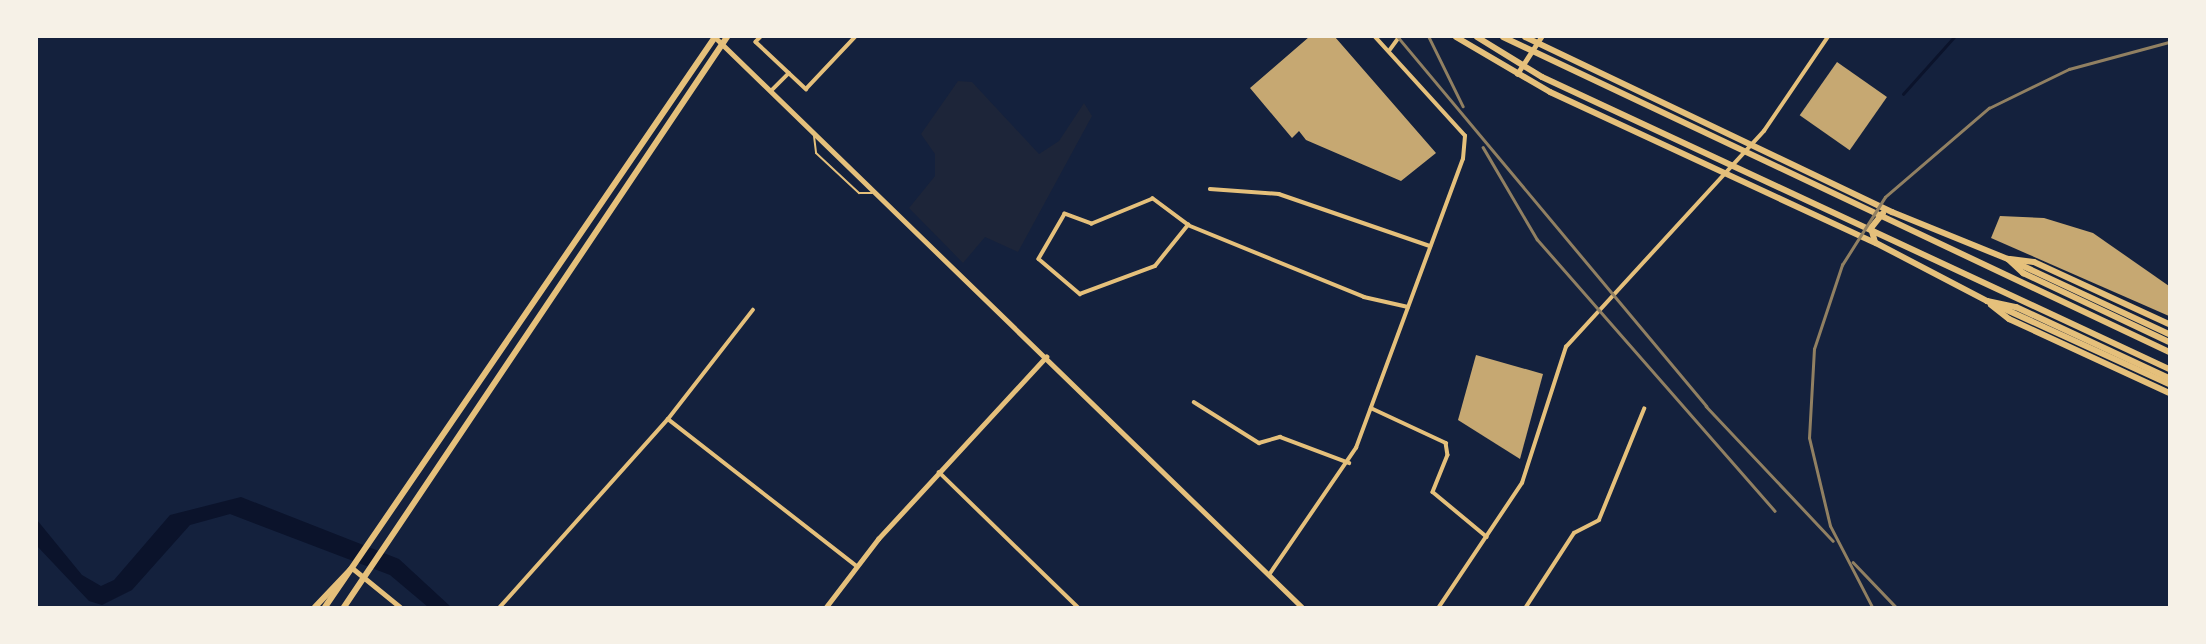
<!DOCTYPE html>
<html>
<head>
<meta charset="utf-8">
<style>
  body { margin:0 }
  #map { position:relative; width:2206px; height:644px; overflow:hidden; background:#14213d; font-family:Roboto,sans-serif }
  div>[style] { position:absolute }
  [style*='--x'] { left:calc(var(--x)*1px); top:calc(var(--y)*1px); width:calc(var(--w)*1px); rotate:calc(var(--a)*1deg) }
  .green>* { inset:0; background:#1d2539 }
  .water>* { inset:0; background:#0b132b }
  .stream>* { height:2.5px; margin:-1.25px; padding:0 1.25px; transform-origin:1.25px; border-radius:1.25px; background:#0b132b }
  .building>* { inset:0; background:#c6a872; transform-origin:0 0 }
  .service>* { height:2px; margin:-1px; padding:0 1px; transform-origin:1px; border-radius:1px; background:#e5c07b }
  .minor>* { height:3.5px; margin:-1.75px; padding:0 1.75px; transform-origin:1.75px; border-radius:1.75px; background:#e5c07b }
  .tertiary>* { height:4.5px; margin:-2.25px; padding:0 2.25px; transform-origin:2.25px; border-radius:2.25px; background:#e5c07b }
  .secondary>* { height:5px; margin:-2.5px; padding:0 2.5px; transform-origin:2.5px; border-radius:2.5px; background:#e5c07b }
  .primary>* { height:6px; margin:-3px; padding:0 3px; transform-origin:3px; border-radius:3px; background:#e5c07b }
  .trunk>* { height:6px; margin:-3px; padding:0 3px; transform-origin:3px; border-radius:3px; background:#e5c07b }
  .rail>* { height:2.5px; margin:-1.25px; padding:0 1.25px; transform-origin:1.25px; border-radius:1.25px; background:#918062 }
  span { translate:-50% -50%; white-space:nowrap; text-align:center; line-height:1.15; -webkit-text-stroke:5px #f6f1e7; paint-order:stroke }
  .frame { position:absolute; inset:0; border:38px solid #f6f1e7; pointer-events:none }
</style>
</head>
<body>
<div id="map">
  <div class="green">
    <div style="clip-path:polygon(958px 81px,972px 82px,1039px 154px,1059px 141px,1084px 103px,1092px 116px,1018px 252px,985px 237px,963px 263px,909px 208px,935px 176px,935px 154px,921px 134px)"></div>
  </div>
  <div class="water">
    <div style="clip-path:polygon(241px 497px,399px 559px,451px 607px,428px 607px,390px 575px,230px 514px,190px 525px,132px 590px,102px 605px,89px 601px,37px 546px,37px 520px,82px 575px,101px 586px,114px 580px,170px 515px)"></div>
  </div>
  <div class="stream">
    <div style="--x:1903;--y:94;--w:76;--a:-48.2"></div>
  </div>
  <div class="building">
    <div style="clip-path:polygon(1309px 37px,1335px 37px,1436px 153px,1401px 181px,1306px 140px,1299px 131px,1292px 138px,1250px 88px)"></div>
    <div style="left:1837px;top:62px;width:61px;height:65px;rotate:35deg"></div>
    <div style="clip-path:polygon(2000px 216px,2044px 218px,2093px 233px,2169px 286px,2169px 316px,1991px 238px)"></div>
    <div style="clip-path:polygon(1476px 355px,1543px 374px,1520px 459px,1458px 420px)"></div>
  </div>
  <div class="service">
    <div style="--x:814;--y:136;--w:17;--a:83"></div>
    <div style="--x:816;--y:153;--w:59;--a:42.9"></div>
    <div style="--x:859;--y:193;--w:13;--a:0"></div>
  </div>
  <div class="minor">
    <div style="--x:761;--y:37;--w:7;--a:135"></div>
    <div style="--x:756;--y:42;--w:69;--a:43.2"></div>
    <div style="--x:806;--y:89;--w:71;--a:-46.7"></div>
    <div style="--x:1389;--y:51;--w:17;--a:-54"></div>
    <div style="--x:771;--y:91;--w:25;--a:-45"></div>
    <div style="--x:1210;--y:189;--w:69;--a:4.1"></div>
    <div style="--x:1279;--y:194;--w:160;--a:19"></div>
    <div style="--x:1188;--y:225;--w:44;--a:-143.4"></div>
    <div style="--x:1153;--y:199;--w:66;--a:157.7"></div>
    <div style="--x:1092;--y:224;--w:29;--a:-160"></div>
    <div style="--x:1065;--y:214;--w:52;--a:120"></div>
    <div style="--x:1039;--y:259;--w:54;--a:40.5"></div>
    <div style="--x:1080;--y:294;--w:80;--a:-20.5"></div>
    <div style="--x:1155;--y:266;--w:53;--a:-51.2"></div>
    <div style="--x:1188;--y:225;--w:190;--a:22.2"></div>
    <div style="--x:1364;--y:297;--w:45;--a:12.8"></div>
    <div style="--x:1194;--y:402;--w:77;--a:32.2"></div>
    <div style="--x:1259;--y:443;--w:22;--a:-16"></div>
    <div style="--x:1280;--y:437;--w:74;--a:20.6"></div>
    <div style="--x:1371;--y:408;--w:83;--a:25"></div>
    <div style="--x:1446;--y:443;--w:12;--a:81"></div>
    <div style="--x:1448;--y:455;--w:40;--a:112"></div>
    <div style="--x:1433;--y:492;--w:70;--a:39.8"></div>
    <div style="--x:668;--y:419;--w:239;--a:37.9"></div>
    <div style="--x:939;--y:472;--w:194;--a:44.2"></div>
    <div style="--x:1269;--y:575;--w:154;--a:-55.6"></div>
    <div style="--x:1356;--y:448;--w:308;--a:-69.7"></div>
    <div style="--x:1463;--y:159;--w:23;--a:-85"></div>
    <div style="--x:1465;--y:136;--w:134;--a:-132.3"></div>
    <div style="--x:500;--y:607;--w:252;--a:-48.2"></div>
    <div style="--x:668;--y:419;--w:138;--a:-52.1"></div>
    <div style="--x:1439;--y:607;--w:149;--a:-56.2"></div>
    <div style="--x:1522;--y:483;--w:143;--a:-72.1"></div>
    <div style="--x:1566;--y:347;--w:293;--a:-47.5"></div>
    <div style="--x:1764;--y:131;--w:114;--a:-55.8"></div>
    <div style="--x:1526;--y:607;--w:88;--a:-57"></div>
    <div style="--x:1574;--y:533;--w:28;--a:-27"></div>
    <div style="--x:1599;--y:520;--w:120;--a:-67.9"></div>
  </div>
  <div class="tertiary">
    <div style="--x:715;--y:37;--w:818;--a:44.16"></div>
    <div style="--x:1517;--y:74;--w:44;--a:-57"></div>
    <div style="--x:826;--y:607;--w:86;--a:-52.6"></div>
    <div style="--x:878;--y:539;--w:248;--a:-47.3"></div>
  </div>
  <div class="secondary">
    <div style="--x:352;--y:568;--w:62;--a:39.1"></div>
  </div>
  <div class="primary">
    <div style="--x:1456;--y:37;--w:109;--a:30.3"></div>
    <div style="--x:1550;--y:92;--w:359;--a:24.9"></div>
    <div style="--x:1876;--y:243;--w:125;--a:27.6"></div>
    <div style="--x:1987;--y:301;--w:30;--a:12"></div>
    <div style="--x:2016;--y:307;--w:169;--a:24.9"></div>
    <div style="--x:1525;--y:37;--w:407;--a:25.5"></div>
    <div style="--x:1892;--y:212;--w:125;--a:22.1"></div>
    <div style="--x:2008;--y:259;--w:21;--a:43"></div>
    <div style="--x:2023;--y:273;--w:161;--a:25.3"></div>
    <div style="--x:1875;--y:242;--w:15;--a:-106"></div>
    <div style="--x:1871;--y:228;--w:19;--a:-51"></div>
    <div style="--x:2010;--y:259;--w:24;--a:7"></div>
    <div style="--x:2034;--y:262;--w:149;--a:24.7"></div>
    <div style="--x:1991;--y:305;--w:23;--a:38"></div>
    <div style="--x:2009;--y:319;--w:176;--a:24.8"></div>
    <div style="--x:315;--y:607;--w:52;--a:-46.5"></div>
    <div style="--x:325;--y:607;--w:691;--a:-55.62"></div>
    <div style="--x:344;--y:607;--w:687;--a:-56.1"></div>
  </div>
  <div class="trunk">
    <div style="--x:1477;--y:37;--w:76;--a:31.6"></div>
    <div style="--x:1542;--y:77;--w:692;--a:24.97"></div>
    <div style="--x:1503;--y:37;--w:737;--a:25.31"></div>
    <div style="--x:2008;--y:259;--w:178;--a:25"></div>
    <div style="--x:1987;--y:301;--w:200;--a:24.5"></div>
  </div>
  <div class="rail">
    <div style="--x:1398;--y:37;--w:481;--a:50.1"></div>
    <div style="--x:1706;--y:406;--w:185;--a:46.7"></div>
    <div style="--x:1429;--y:37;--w:77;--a:63.8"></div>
    <div style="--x:1483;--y:147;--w:107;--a:59.6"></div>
    <div style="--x:1537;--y:239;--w:361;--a:48.8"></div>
    <div style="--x:1853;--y:562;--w:62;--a:46.3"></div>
    <div style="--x:1872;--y:607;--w:91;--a:-117.4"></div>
    <div style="--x:1830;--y:526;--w:90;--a:-103.4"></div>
    <div style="--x:1809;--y:438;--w:89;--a:-86.8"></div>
    <div style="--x:1814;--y:349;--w:89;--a:-71.6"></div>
    <div style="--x:1842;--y:265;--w:80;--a:-57.7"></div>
    <div style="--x:1885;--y:197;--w:137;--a:-40.6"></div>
    <div style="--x:1989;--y:108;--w:89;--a:-26"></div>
    <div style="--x:2069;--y:69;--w:104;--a:-15.1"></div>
  </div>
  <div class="frame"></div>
</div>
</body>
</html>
